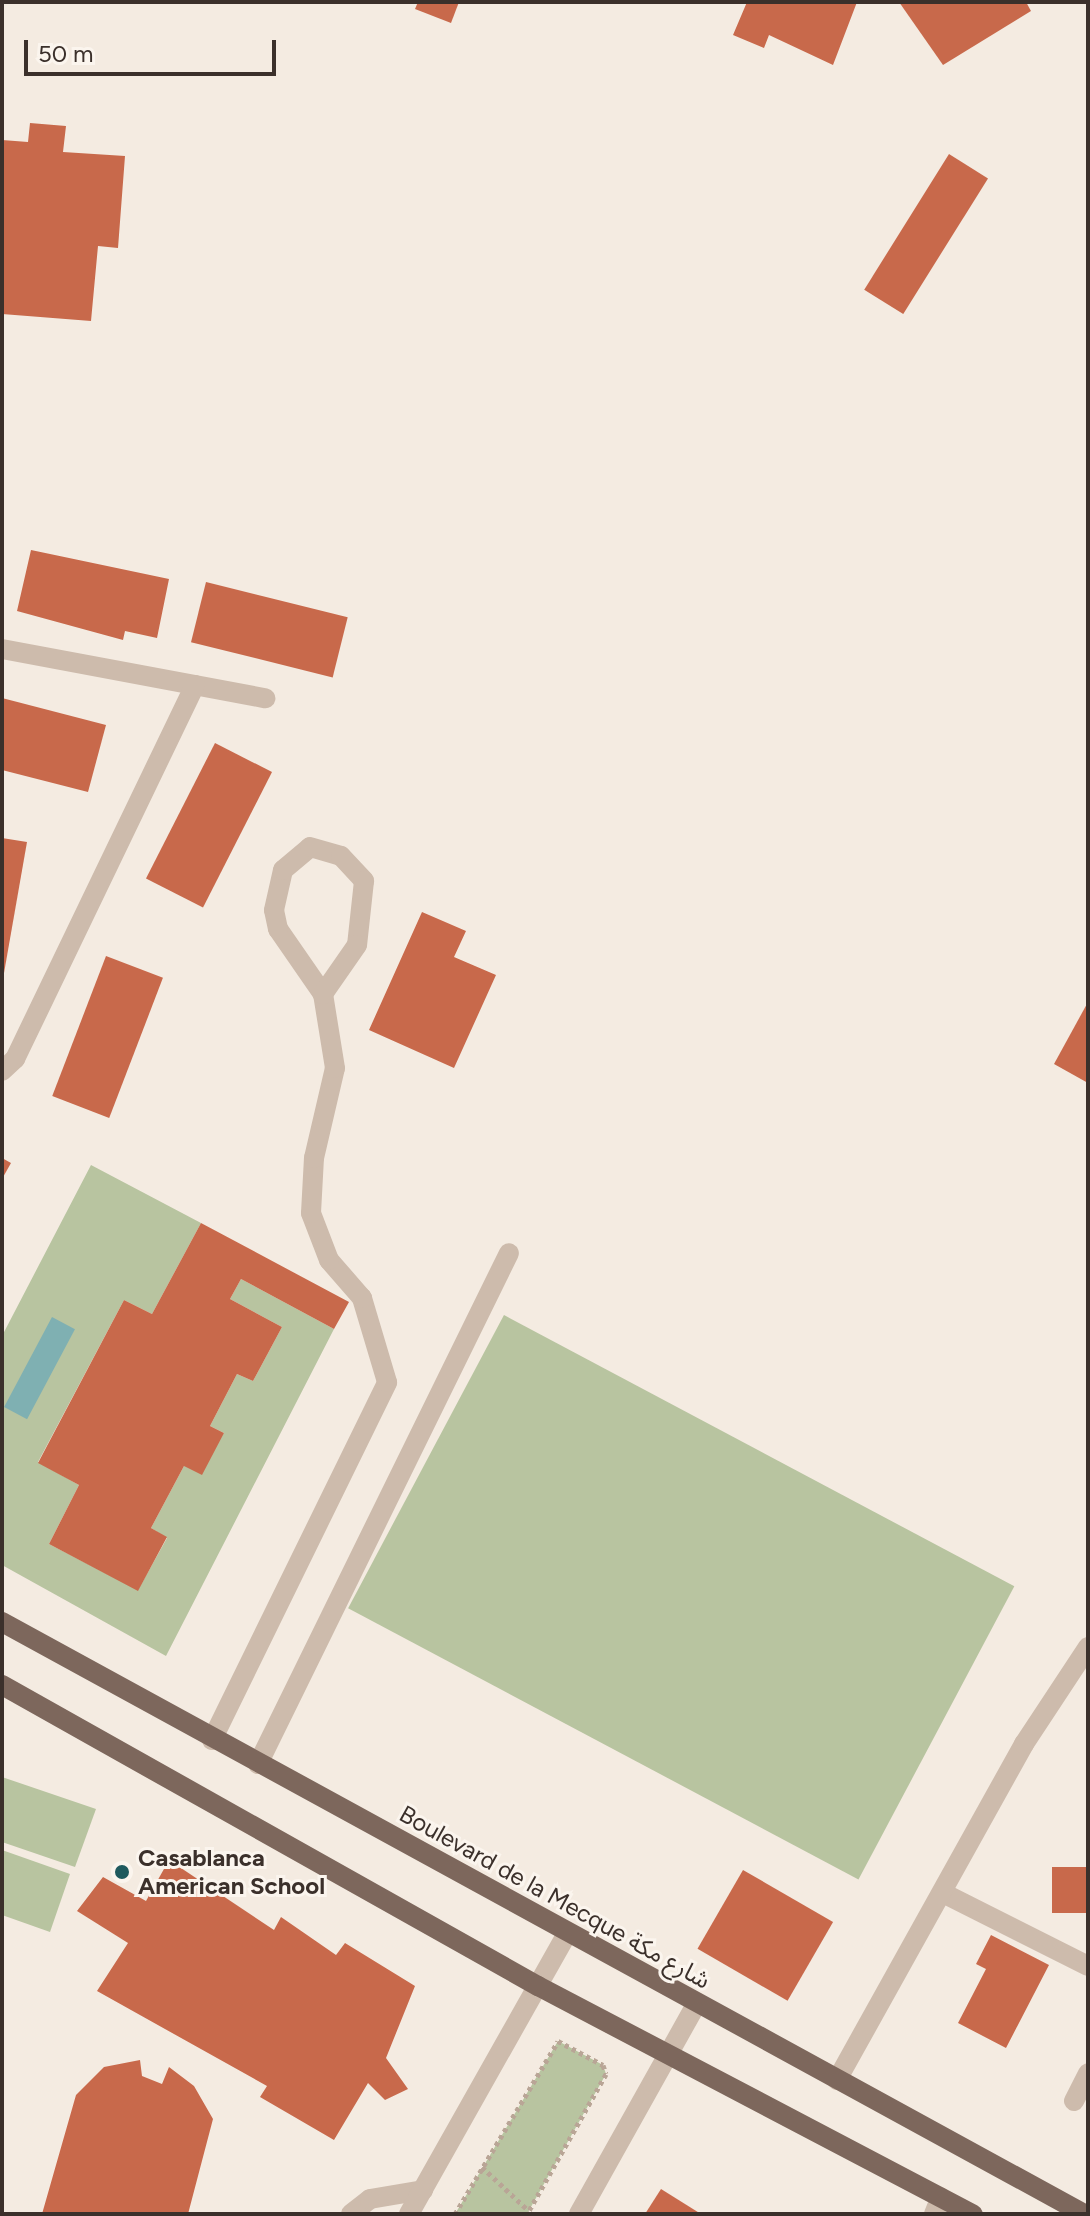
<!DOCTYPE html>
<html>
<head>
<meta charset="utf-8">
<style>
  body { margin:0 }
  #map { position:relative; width:1090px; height:2216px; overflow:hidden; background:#f4ebe1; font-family:Figtree,"Noto Sans Arabic",sans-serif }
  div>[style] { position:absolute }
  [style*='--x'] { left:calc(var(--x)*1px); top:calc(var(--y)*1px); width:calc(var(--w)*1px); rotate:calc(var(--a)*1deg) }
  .green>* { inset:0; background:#b8c4a0; transform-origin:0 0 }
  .water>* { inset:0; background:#7fb0b2; transform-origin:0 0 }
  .building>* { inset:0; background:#c8694b; transform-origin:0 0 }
  .path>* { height:5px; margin-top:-2.5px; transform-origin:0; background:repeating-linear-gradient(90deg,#b9a596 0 4px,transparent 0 8px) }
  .minor>* { height:20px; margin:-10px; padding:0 10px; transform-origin:10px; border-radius:10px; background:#cdbbac }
  .major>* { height:20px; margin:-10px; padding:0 10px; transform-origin:10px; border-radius:10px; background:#7d675c }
  .dots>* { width:22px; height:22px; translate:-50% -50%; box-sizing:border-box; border:4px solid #fbf5ee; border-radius:50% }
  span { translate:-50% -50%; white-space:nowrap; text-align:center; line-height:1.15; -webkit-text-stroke:6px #fbf5ee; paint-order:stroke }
  .poi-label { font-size:24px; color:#3b302b; font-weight:700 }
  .left { translate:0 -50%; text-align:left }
  .street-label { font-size:24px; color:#3b302b }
  .frame { position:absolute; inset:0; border:4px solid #3b302b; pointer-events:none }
  .scale { position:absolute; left:24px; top:40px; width:252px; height:36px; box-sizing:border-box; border:4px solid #3b302b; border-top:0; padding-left:10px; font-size:24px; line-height:28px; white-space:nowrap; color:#3b302b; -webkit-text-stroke:6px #fbf5ee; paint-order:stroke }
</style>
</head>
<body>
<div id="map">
  <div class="green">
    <div style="clip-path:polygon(91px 1165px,201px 1223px,152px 1314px,124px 1300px,38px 1462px,79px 1485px,49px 1544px,138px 1590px,167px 1538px,151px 1528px,184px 1466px,224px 1433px,210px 1426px,237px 1374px,253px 1381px,282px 1327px,230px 1299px,241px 1279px,334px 1329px,166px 1656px,2px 1565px,2px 1336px)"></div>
    <div style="left:504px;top:1315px;width:578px;height:332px;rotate:28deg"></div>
    <div style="clip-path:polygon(2px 1777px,96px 1809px,75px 1867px,2px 1842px)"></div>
    <div style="clip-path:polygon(2px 1850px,70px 1874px,50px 1932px,2px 1915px)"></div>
    <div style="clip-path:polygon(558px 2041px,603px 2065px,606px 2074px,527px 2214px,455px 2214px)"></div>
  </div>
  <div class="water">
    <div style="left:52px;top:1317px;width:26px;height:102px;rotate:28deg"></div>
  </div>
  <div class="building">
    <div style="clip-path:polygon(418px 2px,459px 2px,451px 23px,415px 9px)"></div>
    <div style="clip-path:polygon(747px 2px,857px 2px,833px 65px,769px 35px,764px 48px,733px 35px)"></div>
    <div style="clip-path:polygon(899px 2px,1026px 2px,1031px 11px,943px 65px)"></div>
    <div style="clip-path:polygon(30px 123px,66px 126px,63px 152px,125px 156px,118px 248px,98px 246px,91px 321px,2px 314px,2px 140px,28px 142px)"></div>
    <div style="left:949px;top:154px;width:46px;height:160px;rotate:32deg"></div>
    <div style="clip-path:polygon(31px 550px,169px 579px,157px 638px,125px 631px,123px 640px,17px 611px)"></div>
    <div style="left:206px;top:582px;width:146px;height:62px;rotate:14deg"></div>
    <div style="clip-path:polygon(2px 698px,106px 725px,88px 792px,2px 770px)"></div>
    <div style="left:215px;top:743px;width:64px;height:152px;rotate:27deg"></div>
    <div style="clip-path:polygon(2px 838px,27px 842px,4px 973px,2px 973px)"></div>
    <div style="clip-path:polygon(422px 912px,466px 931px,454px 957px,496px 975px,454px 1068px,369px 1030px)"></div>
    <div style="left:106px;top:956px;width:61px;height:150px;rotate:21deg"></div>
    <div style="clip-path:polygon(1088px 1002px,1088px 1083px,1054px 1064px)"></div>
    <div style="clip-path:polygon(2px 1158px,11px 1163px,2px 1179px)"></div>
    <div style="clip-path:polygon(201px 1223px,349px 1302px,334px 1329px,241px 1279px,230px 1299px,282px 1327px,253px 1381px,237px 1374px,210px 1426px,224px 1433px,202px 1475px,184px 1466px,151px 1528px,167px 1537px,138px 1591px,49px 1544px,79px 1485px,38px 1463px,124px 1300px,152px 1314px)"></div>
    <div style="clip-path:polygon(169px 1860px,274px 1930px,281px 1917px,336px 1955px,345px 1943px,415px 1986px,386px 2058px,408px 2089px,385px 2100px,368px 2083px,334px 2140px,260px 2097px,267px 2086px,97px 1991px,128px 1943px,77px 1911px,103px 1877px,146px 1901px)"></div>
    <div style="left:1088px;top:1867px;width:46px;height:36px;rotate:90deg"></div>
    <div style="left:743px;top:1870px;width:104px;height:91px;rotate:30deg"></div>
    <div style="clip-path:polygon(991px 1935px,1049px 1965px,1006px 2048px,958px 2023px,986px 1969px,976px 1964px)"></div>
    <div style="clip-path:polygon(140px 2060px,142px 2076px,162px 2084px,169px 2067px,194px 2086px,213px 2119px,188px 2214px,42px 2214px,76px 2095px,104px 2067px)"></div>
    <div style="clip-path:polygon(661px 2189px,701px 2214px,645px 2214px)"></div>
  </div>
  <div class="path">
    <div style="--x:482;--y:2167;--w:64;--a:43.1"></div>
    <div style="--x:455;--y:2214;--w:201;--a:-59.2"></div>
    <div style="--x:558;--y:2041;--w:51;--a:28.1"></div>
    <div style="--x:603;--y:2065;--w:9;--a:72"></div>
    <div style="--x:606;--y:2074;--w:161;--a:119.4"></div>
  </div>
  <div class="minor">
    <div style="--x:2;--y:649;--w:268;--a:10.6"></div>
    <div style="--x:2;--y:1071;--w:18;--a:-43"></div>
    <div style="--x:15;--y:1059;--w:415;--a:-64.3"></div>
    <div style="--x:212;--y:1740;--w:398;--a:-63.9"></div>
    <div style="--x:387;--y:1382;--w:88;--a:-106.6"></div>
    <div style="--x:362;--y:1298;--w:50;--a:-131"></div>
    <div style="--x:329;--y:1260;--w:50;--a:-111"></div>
    <div style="--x:311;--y:1213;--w:55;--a:-86.9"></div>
    <div style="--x:314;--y:1158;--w:92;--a:-76.9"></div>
    <div style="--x:335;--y:1068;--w:75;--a:-99.2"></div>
    <div style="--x:323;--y:994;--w:79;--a:-124.7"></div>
    <div style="--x:278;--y:929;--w:19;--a:-102"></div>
    <div style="--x:274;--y:910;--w:41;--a:-77.3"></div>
    <div style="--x:283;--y:870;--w:35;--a:-40"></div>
    <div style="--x:310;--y:847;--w:32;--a:16"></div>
    <div style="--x:341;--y:856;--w:34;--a:47"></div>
    <div style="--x:364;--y:881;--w:64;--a:96.2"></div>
    <div style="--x:357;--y:945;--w:60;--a:124.8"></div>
    <div style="--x:258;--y:1764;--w:569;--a:-63.84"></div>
    <div style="--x:943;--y:1893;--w:162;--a:26.7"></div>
    <div style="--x:837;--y:2080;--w:385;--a:-60.9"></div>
    <div style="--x:1024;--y:1744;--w:116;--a:-56.6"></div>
    <div style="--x:1074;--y:2101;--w:31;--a:-63"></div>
    <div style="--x:351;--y:2214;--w:24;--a:-38"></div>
    <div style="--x:370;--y:2199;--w:54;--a:-9.6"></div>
    <div style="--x:409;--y:2214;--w:322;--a:-60.6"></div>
    <div style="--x:579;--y:2214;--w:242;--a:-60.8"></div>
    <div style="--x:934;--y:2214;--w:18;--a:-68"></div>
  </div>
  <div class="major">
    <div style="--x:2;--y:1622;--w:1233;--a:28.68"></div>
    <div style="--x:2;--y:1685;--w:615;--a:29.32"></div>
    <div style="--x:538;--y:1986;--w:491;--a:27.7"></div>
  </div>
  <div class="dots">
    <div style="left:122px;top:1872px;background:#1f5a5e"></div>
  </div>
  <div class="poi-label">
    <span class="left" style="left:138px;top:1872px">Casablanca<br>American School</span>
  </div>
  <div class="street-label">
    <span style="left:555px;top:1897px;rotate:29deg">Boulevard de la Mecque شارع مكة</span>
  </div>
  <div class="frame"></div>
  <div class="scale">50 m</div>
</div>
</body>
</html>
